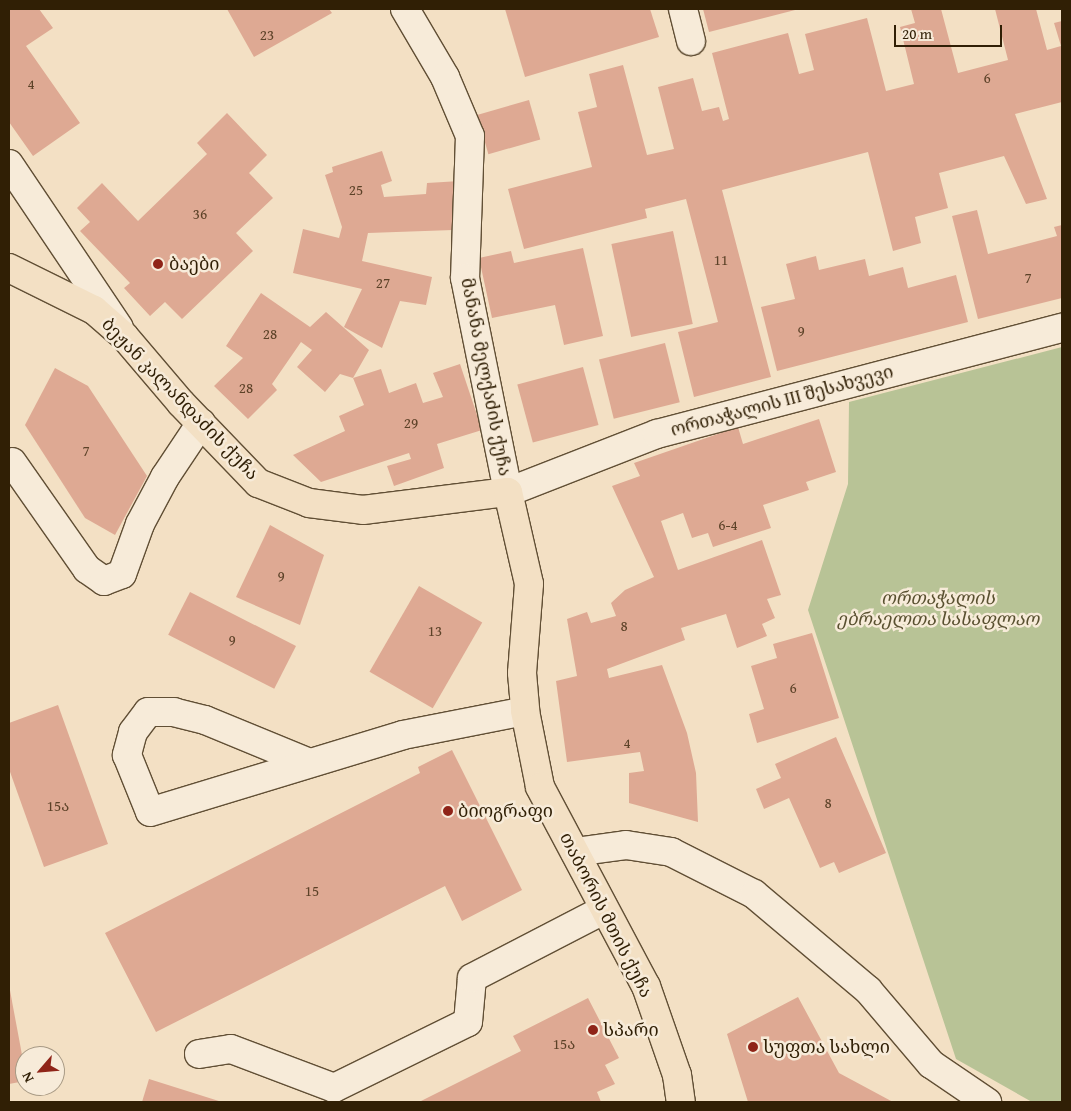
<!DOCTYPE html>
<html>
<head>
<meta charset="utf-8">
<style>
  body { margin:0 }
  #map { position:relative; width:1071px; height:1111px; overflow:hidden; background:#f3e0c4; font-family:"Gentium Book Plus","Noto Serif Georgian",serif }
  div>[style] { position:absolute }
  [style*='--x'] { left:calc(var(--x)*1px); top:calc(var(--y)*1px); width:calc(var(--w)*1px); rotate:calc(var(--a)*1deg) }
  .green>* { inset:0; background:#b8c396 }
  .building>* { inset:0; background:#dea993; transform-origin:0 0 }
  .roads { filter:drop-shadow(1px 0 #614f35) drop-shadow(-1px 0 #614f35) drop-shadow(0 1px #614f35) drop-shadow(0 -1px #614f35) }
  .minor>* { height:28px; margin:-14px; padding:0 14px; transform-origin:14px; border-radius:14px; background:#f7ebd9 }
  .major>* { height:28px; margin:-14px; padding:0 14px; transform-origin:14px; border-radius:14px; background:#f3e0c4 }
  .dots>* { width:14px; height:14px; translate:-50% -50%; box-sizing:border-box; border:2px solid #f7ebd9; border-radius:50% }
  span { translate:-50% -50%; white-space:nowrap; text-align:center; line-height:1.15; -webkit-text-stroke:5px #f7ebd9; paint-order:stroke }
  .number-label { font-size:15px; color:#5c4228 }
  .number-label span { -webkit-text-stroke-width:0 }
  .poi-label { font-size:18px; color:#301f05 }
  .left { translate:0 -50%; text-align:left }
  .street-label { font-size:18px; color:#301f05 }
  .park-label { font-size:18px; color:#595030; font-style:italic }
  .frame { position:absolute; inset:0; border:10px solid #301f05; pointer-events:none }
  .north { position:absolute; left:15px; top:1046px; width:50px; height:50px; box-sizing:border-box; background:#f7ebd9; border:1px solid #a79984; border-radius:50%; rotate:243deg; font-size:14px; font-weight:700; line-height:20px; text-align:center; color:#301f05 }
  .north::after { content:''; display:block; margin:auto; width:18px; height:22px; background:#8f2418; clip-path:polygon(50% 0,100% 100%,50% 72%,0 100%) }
  .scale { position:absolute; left:894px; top:25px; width:108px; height:22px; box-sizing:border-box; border:2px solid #301f05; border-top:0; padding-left:6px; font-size:15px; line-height:18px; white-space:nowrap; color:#301f05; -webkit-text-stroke:4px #f7ebd9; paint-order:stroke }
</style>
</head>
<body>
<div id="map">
  <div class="green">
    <div style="clip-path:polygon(1062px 347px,1062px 1102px,1032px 1102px,956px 1059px,808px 610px,848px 484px,849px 402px)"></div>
  </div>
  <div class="building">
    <div style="clip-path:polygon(9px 9px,39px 9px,53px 28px,26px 46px,80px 123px,33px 156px,9px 122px)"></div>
    <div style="clip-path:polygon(227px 9px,329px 9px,332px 13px,254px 57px)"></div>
    <div style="clip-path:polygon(505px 9px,650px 9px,659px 37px,525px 77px)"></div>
    <div style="clip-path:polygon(703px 9px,799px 9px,709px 32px)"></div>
    <div style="clip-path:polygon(911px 9px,941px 9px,958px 73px,1008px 60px,995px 9px,1036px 9px,1047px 50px,1061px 46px,1054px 23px,1062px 21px,1062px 102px,1015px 114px,1047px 199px,1026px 204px,1004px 156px,939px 173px,948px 208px,915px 217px,921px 243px,893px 251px,868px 152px,722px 190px,771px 377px,694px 397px,678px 332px,718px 322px,686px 199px,645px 209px,647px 218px,524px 249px,508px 189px,592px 167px,578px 112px,597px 107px,589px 74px,623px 65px,647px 155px,674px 149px,658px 87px,693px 78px,702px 111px,719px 107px,723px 121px,729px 119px,712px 53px,788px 33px,799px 74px,814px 70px,805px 34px,867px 18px,886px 91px,914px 84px,900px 27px,915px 23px)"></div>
    <div style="left:529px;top:100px;width:41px;height:54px;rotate:74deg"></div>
    <div style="clip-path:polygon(227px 113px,267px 155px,249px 173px,273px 198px,236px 233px,253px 251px,182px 319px,165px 302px,150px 316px,124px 288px,130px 283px,80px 231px,90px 222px,77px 208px,102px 183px,138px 221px,207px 154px,197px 143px)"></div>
    <div style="clip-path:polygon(382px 151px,392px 181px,381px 185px,384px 197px,426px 194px,427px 183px,460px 181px,453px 230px,368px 233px,362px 261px,432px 277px,426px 305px,400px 301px,382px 348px,344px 327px,362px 289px,293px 273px,303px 229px,339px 238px,342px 227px,325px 175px,333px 172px,332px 167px)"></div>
    <div style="clip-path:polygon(977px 210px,988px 254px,1057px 236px,1054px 227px,1062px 225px,1062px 298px,978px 319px,952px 216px)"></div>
    <div style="left:673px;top:231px;width:95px;height:63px;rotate:78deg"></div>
    <div style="clip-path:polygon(583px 248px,603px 336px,564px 345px,555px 305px,492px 318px,479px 258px,511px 251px,514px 263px)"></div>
    <div style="clip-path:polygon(816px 256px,819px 270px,865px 259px,869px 276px,903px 267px,908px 288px,956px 275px,968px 322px,777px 371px,761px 307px,795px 299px,786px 264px)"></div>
    <div style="clip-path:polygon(261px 293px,310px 327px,326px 312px,369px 350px,353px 378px,340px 374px,325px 392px,297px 367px,312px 350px,301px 342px,272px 384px,277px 390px,248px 419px,214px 386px,243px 358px,226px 346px)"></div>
    <div style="left:665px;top:343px;width:61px;height:68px;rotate:76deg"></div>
    <div style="clip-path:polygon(460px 364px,482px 430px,437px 444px,444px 468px,394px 486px,387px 466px,411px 459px,409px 453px,321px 482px,293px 455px,345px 431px,339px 416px,364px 405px,353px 378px,381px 369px,389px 393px,416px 383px,423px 403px,443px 397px,433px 373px)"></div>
    <div style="left:583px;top:367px;width:60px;height:68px;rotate:75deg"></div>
    <div style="clip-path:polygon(55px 368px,88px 386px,147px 476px,115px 535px,85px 518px,25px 425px)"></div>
    <div style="clip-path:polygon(819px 419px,836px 472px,806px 482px,809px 490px,763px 505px,771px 528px,713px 547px,708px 533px,692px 538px,683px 513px,661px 521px,678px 570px,762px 540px,781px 595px,767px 599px,775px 618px,762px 624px,767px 636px,737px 648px,726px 614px,681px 628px,685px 640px,607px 669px,609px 678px,662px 665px,687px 733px,696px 773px,698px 822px,629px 803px,629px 773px,644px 771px,640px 752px,567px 762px,556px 681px,577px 676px,567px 619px,587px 612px,591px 623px,616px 616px,611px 603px,625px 590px,654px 577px,612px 486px,640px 476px,634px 463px,738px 427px,743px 444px)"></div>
    <div style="clip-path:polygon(270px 525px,324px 555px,300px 625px,236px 597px)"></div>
    <div style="left:419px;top:586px;width:73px;height:99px;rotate:30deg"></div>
    <div style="left:190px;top:592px;width:119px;height:48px;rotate:27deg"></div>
    <div style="clip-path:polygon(812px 633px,839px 718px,757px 743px,749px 714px,764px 709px,751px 666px,777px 658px,773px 644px)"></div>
    <div style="clip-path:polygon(58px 705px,108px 844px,44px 867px,9px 769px,9px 723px)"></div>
    <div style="clip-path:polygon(836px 737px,886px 853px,839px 873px,834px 862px,820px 868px,789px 798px,764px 809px,756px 789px,781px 778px,775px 764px)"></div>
    <div style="clip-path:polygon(452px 750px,522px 890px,462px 921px,445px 886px,156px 1032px,105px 933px,420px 773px,418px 767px)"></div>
    <div style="clip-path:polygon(9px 985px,25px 1071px,25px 1081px,9px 1084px)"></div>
    <div style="clip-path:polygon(798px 997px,839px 1073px,893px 1102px,748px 1102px,727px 1034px)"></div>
    <div style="clip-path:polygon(588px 998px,619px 1058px,605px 1065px,615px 1084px,597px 1092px,601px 1102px,419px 1102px,521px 1051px,513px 1036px)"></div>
    <div style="clip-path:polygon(149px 1079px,222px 1102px,142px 1102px)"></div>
  </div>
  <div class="roads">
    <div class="minor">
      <div style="--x:405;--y:9;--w:79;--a:59.5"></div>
      <div style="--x:445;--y:77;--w:64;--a:67"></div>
      <div style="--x:470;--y:136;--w:142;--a:92"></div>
      <div style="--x:465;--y:278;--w:218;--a:78.6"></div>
      <div style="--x:508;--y:492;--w:160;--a:-21.3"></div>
      <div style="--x:657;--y:434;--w:419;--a:-14.7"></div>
      <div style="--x:683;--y:9;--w:33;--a:76"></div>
      <div style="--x:9;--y:164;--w:197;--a:56.1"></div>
      <div style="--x:12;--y:462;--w:131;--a:55"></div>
      <div style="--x:87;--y:569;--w:21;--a:35"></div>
      <div style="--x:104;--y:581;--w:19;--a:-21"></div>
      <div style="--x:122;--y:574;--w:53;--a:-70.2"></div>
      <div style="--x:140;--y:524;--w:53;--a:-62"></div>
      <div style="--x:165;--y:477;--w:65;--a:-56.3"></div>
      <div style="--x:307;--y:762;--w:110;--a:-157.6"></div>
      <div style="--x:205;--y:720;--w:32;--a:-166"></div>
      <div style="--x:174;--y:712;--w:26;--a:180"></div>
      <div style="--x:148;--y:712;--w:25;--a:127"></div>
      <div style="--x:133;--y:732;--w:24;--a:105"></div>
      <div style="--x:127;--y:755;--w:61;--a:68"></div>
      <div style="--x:150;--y:812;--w:264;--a:-16.9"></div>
      <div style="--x:403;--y:735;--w:124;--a:-11.1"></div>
      <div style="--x:575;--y:852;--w:51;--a:-7.8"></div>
      <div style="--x:626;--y:845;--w:46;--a:8.8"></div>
      <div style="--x:671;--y:852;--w:93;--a:26.8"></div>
      <div style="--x:754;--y:894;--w:149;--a:40.1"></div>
      <div style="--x:868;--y:990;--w:97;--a:49.6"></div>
      <div style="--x:931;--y:1064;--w:68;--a:34.2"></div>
      <div style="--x:199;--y:1054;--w:32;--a:-9"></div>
      <div style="--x:231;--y:1049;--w:110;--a:20.7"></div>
      <div style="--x:334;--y:1088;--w:149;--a:-26.2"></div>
      <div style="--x:468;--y:1022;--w:44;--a:-84.8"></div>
      <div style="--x:472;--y:978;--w:148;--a:-27.4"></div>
    </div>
    <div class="major">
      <div style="--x:9;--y:268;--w:95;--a:26.3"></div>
      <div style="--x:94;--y:310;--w:40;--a:41"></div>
      <div style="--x:124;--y:336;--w:88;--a:49.6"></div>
      <div style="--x:181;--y:403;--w:111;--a:46.1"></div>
      <div style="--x:258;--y:483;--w:55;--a:21.4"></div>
      <div style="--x:309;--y:503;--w:54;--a:7.4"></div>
      <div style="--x:363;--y:510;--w:146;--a:-7.1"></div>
      <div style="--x:508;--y:492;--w:94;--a:77.1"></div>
      <div style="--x:529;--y:584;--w:89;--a:94.5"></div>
      <div style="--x:522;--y:673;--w:38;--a:85"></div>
      <div style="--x:525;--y:711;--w:77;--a:78.8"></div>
      <div style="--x:540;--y:787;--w:225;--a:62"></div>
      <div style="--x:646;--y:986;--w:94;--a:70.8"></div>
      <div style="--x:677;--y:1075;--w:27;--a:82"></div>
    </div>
  </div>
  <div class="dots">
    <div style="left:158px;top:264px;background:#8f2418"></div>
    <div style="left:448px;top:811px;background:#8f2418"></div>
    <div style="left:593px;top:1030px;background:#8f2418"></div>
    <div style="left:753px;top:1047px;background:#8f2418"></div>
  </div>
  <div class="number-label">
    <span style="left:267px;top:35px">23</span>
    <span style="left:987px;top:78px">6</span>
    <span style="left:31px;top:84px">4</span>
    <span style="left:356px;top:190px">25</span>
    <span style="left:200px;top:214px">36</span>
    <span style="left:721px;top:260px">11</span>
    <span style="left:1028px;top:278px">7</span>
    <span style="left:383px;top:283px">27</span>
    <span style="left:801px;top:331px">9</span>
    <span style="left:270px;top:334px">28</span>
    <span style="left:246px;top:388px">28</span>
    <span style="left:411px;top:423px">29</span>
    <span style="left:86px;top:451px">7</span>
    <span style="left:728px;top:525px">6-4</span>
    <span style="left:281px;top:576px">9</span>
    <span style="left:624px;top:626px">8</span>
    <span style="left:435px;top:631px">13</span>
    <span style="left:232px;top:640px">9</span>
    <span style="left:793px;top:688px">6</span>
    <span style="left:627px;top:743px">4</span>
    <span style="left:828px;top:803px">8</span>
    <span style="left:58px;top:806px">15ა</span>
    <span style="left:312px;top:891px">15</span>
    <span style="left:564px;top:1044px">15ა</span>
  </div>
  <div class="poi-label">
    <span class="left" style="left:169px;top:264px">ბაები</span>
    <span class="left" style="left:458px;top:811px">ბიოგრაფი</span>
    <span class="left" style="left:603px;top:1030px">სპარი</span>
    <span class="left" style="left:763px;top:1047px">სუფთა სახლი</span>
  </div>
  <div class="street-label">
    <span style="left:486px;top:377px;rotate:79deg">მანანა მელქაძის ქუჩა</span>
    <span style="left:180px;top:399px;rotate:46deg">ბეჟან კალანდაძის ქუჩა</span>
    <span style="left:782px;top:401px;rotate:-15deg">ორთაჭალის III შესახვევი</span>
    <span style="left:606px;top:915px;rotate:63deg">თაბორის მთის ქუჩა</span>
  </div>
  <div class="park-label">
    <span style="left:938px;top:609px">ორთაჭალის<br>ებრაელთა სასაფლაო</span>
  </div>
  <div class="frame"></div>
  <div class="north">N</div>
  <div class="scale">20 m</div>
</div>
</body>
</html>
